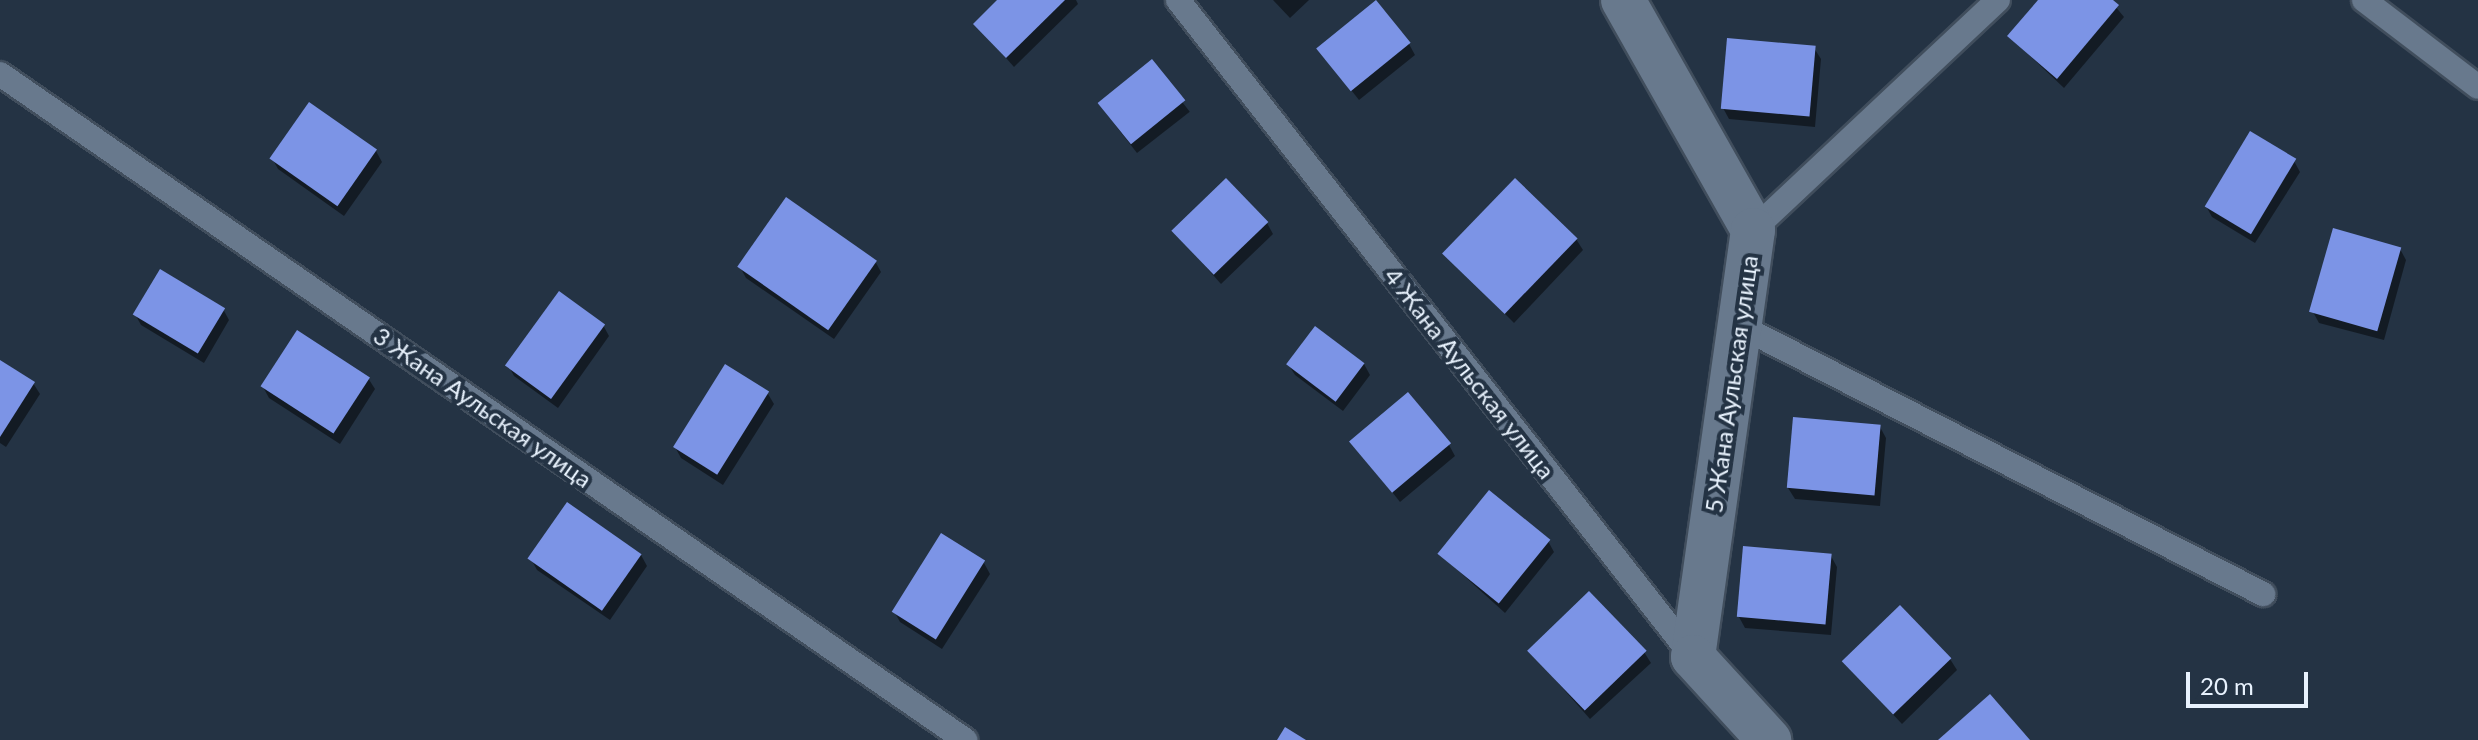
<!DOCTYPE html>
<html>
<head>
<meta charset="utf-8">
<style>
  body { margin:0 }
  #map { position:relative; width:2478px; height:740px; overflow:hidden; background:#243344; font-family:Lato,sans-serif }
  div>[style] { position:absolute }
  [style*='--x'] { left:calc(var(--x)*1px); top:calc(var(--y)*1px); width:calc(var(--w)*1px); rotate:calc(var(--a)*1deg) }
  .shadow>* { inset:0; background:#0007; transform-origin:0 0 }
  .building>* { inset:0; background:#7c94e6; transform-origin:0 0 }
  .roads { filter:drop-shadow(2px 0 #414e5d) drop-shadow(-2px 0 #414e5d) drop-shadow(0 2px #414e5d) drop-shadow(0 -2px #414e5d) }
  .service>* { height:24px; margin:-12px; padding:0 12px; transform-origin:12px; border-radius:12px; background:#68798d }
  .minor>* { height:44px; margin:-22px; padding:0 22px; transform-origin:22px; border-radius:22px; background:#68798d }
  span { translate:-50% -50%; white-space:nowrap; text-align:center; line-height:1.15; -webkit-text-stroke:8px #243344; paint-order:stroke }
  .street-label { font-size:24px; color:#e8f2fd }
  .scale { position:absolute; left:2186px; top:672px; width:122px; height:36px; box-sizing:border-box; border:4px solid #e8f2fd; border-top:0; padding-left:10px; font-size:24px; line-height:28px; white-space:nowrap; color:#e8f2fd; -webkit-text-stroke:6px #243344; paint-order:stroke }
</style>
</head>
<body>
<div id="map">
  <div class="shadow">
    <div style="clip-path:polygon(1000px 0,1076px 0,1078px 4px,1014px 67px,976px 24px)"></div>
    <div style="clip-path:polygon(1273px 0,1309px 0,1290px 18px)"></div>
    <div style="clip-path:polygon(2041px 0,2110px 0,2124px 17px,2064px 88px,2010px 37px)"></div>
    <div style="clip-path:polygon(1409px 44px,1415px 55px,1359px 100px,1318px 48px)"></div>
    <div style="clip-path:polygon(1814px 48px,1821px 59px,1815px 127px,1729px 119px,1723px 108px)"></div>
    <div style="left:1151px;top:62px;width:63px;height:67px;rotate:52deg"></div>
    <div style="clip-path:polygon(376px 151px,382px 162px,344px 216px,278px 169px,272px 158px)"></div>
    <div style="clip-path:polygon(2294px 161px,2300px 172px,2255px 243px,2212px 217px,2206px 206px)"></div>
    <div style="clip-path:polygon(1267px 223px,1273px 234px,1221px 284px,1174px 231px)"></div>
    <div style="clip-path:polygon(1576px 239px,1583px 250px,1514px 323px,1446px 254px)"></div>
    <div style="clip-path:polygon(2400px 249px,2406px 260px,2384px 340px,2319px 323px,2313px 312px)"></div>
    <div style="clip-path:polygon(875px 261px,881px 272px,834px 339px,746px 278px,740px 267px)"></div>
    <div style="clip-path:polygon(223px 309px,229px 320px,204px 363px,141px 325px,135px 314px)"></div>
    <div style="clip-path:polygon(603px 325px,609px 336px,558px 408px,514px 376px,508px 365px)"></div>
    <div style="clip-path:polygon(0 362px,33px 383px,40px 394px,6px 447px,0 443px)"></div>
    <div style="clip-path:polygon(1288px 364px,1364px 364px,1370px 375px,1343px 411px,1295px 375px)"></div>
    <div style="clip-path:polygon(368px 378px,375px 389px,340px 444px,269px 398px,263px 387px)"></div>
    <div style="clip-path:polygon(768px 394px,774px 404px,723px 485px,681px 458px,675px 447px)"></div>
    <div style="clip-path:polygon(1880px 427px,1886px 438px,1880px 506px,1795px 499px,1788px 488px)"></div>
    <div style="clip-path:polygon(1352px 441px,1449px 445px,1455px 456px,1400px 502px)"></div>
    <div style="clip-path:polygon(1548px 541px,1554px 552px,1505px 613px,1440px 554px)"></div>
    <div style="clip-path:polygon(641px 555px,647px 566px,610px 620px,537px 570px,531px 559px)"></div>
    <div style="clip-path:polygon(1831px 556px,1837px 567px,1831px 635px,1745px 628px,1739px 617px)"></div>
    <div style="clip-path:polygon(984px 563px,990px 574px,942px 649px,900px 622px,894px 611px)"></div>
    <div style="clip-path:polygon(1529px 650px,1644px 652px,1651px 663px,1590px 719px)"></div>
    <div style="clip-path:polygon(1950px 659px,1957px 670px,1902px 724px,1845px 663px)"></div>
  </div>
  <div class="building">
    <div style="clip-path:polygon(997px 0,1065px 0,1006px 58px,973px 24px)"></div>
    <div style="left:1376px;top:0;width:55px;height:77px;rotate:51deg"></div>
    <div style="clip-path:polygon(2038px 0,2113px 0,2119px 5px,2057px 79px,2007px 36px)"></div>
    <div style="left:1727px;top:38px;width:89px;height:71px;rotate:5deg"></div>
    <div style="left:1152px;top:59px;width:53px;height:70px;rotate:51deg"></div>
    <div style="left:309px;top:102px;width:83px;height:69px;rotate:35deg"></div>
    <div style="left:2250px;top:131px;width:54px;height:88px;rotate:31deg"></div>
    <div style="left:1226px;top:178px;width:61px;height:76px;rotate:46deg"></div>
    <div style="left:1515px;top:178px;width:87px;height:105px;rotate:44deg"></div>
    <div style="left:786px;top:197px;width:111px;height:85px;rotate:35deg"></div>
    <div style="left:2333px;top:228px;width:71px;height:87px;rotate:16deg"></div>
    <div style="left:160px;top:269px;width:76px;height:53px;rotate:31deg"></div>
    <div style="left:559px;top:291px;width:57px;height:92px;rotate:36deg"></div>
    <div style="left:1315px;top:326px;width:62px;height:48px;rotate:37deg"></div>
    <div style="left:297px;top:330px;width:87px;height:67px;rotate:33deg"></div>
    <div style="clip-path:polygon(0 360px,35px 382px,0 437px)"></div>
    <div style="left:725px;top:364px;width:52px;height:98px;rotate:32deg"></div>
    <div style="left:1408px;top:392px;width:67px;height:77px;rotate:50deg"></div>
    <div style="left:1793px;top:417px;width:88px;height:71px;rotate:5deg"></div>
    <div style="left:1489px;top:490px;width:79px;height:82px;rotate:39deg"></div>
    <div style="left:567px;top:502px;width:91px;height:69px;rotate:35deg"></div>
    <div style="left:941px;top:533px;width:52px;height:93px;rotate:32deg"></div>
    <div style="left:1743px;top:546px;width:89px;height:71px;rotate:5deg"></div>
    <div style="left:1589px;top:591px;width:83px;height:86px;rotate:46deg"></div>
    <div style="left:1900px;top:605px;width:74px;height:81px;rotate:46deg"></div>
    <div style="clip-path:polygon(1990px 694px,2030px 740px,1938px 740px)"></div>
    <div style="clip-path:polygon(1285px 727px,1306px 740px,1277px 740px)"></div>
  </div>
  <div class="roads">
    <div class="service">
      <div style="--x:1178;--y:0;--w:835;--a:51.91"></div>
      <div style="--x:2364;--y:0;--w:143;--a:37.3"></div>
      <div style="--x:0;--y:74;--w:1173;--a:34.61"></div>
      <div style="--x:1753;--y:230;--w:336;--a:-43.2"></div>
      <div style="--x:1740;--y:326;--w:588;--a:27.13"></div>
    </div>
    <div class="minor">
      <div style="--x:1623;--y:0;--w:264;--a:60.5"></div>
      <div style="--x:1753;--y:230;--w:431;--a:98"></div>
      <div style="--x:1693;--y:657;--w:113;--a:47.5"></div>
    </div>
  </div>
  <div class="street-label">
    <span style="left:1470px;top:373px;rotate:52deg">4 Жана Аульская улица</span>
    <span style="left:1731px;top:384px;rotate:-82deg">5 Жана Аульская улица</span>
    <span style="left:483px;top:407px;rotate:35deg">3 Жана Аульская улица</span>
  </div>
  <div class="scale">20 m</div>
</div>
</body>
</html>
